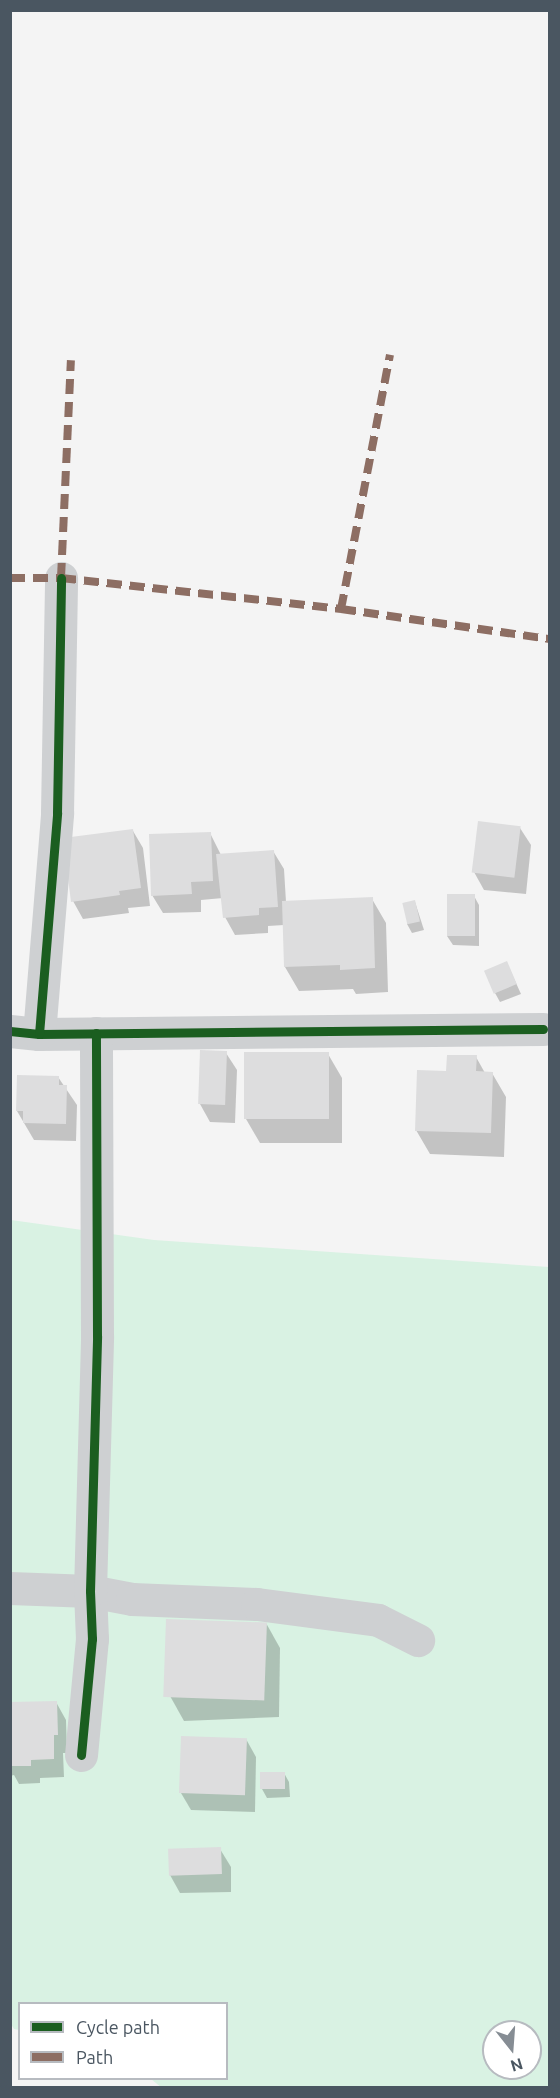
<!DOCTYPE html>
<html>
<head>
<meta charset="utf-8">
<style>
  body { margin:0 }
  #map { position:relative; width:560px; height:2098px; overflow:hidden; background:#f4f4f4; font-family:Ubuntu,sans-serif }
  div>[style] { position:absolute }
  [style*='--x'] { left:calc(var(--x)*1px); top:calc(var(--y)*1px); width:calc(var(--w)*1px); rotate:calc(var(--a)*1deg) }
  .green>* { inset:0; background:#d9f2e3 }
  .shadow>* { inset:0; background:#0003 }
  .building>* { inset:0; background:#ddddde; transform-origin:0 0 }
  .minor>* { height:33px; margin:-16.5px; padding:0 16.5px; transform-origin:16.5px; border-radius:16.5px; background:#ced0d2 }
  .quiet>* { height:8px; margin-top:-4px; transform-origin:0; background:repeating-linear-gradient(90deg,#8d6e63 0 15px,transparent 0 23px) }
  .cycleway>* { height:9px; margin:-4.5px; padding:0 4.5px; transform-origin:4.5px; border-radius:4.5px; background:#1b5e20 }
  span { translate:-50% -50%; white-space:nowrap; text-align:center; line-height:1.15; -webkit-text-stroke:6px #fff; paint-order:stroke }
  .frame { position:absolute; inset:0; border:12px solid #4a5661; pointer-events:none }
  .legend { position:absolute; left:18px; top:2002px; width:210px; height:78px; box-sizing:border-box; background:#fff; border:2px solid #b7bbc0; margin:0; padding:8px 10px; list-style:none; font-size:18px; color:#4a5661 }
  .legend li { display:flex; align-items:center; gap:12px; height:30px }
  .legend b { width:30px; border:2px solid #b7bbc0 }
  .north { position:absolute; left:482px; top:2020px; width:60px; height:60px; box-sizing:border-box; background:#fff; border:2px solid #b7bbc0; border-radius:50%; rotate:163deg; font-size:16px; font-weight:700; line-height:24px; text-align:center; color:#4a5661 }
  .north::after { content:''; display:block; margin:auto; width:21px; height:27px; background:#868d94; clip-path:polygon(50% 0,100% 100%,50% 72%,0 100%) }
</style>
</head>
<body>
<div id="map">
  <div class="green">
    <div style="clip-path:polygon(evenodd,11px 1220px,154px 1240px,549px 1267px,549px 2087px,162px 2088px,151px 2079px,226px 2078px,226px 2004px,20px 2004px,19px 2030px,14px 2029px,11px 2024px,11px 1220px,494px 2032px,530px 2032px,530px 2068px,494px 2068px,494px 2032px)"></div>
  </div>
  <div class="shadow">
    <div style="clip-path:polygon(520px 828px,531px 845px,526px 894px,484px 890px,474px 872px)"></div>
    <div style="clip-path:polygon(133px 831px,143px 848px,150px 906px,128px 908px,129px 913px,83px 919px,73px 901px)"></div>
    <div style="clip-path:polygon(210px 833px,221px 855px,273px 851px,284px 869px,286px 902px,372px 899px,386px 923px,388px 992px,356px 994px,353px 989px,299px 991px,285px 967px,284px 925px,268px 926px,268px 933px,235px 935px,225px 917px,223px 898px,201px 900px,201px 912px,163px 913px,152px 895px)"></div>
    <div style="clip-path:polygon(474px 896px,479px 905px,479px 946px,453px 945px,447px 936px)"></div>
    <div style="clip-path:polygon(415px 902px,424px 930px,412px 933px,407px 924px)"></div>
    <div style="clip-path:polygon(511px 972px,521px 994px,500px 1002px,495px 993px)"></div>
    <div style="clip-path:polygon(226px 1053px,237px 1070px,235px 1123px,210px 1122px,200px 1104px)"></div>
    <div style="clip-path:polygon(246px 1054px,328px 1054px,342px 1078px,342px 1143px,260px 1143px,246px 1119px)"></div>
    <div style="clip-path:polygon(476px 1057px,485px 1073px,492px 1073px,506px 1097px,504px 1157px,430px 1154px,416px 1130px,448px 1072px)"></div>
    <div style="clip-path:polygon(58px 1077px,77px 1105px,76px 1141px,34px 1140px,17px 1111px)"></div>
    <div style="clip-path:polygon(266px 1623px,280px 1648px,279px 1717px,184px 1721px,170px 1696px)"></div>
    <div style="clip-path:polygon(56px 1702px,66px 1720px,67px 1753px,63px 1753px,64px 1777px,40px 1778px,40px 1783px,19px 1784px,14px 1775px,10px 1776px,10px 1704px)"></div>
    <div style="clip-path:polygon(246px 1739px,256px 1757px,255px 1812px,191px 1810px,181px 1793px)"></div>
    <div style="clip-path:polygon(284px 1773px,289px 1782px,290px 1797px,267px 1798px,262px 1789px)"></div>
    <div style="clip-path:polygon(220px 1849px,231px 1867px,231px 1892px,180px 1893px,170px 1875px)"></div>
  </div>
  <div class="building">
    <div style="left:478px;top:821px;width:43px;height:52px;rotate:7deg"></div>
    <div style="clip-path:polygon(133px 829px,141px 888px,119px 891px,120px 895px,71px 902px,63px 838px)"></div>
    <div style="clip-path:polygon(211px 832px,213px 881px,191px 882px,192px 894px,151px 896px,149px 834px)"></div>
    <div style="clip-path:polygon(274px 850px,278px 907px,259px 908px,259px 915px,223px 918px,216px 854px)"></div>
    <div style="left:447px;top:894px;width:28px;height:42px"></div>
    <div style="clip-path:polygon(373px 897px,375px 968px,340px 970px,340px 965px,284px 967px,282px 901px)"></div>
    <div style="left:415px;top:900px;width:22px;height:13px;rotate:77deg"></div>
    <div style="left:507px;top:961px;width:25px;height:25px;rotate:67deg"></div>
    <div style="left:200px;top:1050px;width:27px;height:54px;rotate:2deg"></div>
    <div style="left:329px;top:1052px;width:67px;height:85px;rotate:90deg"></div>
    <div style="clip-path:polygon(447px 1055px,477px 1055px,476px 1071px,493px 1072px,491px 1133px,415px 1131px,417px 1070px,446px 1071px)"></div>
    <div style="clip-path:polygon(17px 1075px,59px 1076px,59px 1085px,67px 1085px,66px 1124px,23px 1123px,23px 1111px,16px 1111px)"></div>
    <div style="left:166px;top:1619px;width:101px;height:78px;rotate:2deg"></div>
    <div style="clip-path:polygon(57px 1701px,58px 1735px,54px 1735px,54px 1759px,31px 1760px,31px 1766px,10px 1766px,10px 1702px)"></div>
    <div style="left:181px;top:1736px;width:66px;height:57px;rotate:2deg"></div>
    <div style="left:285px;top:1772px;width:17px;height:25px;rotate:90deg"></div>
    <div style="left:221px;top:1847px;width:27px;height:53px;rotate:88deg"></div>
  </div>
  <div class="minor">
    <div style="--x:10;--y:1031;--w:29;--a:6"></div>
    <div style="--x:39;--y:1034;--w:504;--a:-0.57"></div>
    <div style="--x:39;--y:1034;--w:222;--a:-85.3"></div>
    <div style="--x:57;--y:813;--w:235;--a:-89"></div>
    <div style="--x:10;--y:1588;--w:80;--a:2.1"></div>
    <div style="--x:90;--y:1591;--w:43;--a:10.8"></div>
    <div style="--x:132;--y:1599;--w:125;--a:2.3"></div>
    <div style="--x:257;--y:1604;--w:122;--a:7.5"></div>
    <div style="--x:378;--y:1620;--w:45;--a:26.6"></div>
    <div style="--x:81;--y:1755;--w:117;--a:-84.6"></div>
    <div style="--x:92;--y:1639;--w:48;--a:-92.4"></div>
    <div style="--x:90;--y:1591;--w:255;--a:-88.4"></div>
    <div style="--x:97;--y:1336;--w:303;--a:-90.2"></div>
  </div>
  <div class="quiet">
    <div style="--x:10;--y:578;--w:51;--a:0"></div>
    <div style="--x:61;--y:578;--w:282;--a:6.3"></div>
    <div style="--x:341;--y:609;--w:211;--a:8.2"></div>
    <div style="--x:61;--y:578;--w:218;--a:-87.4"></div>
    <div style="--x:341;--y:609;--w:259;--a:-79.1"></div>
  </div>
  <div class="cycleway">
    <div style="--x:10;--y:1031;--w:29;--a:6"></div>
    <div style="--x:39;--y:1034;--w:504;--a:-0.57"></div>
    <div style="--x:39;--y:1034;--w:222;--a:-85.3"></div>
    <div style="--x:57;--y:813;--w:235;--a:-89"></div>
    <div style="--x:81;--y:1755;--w:117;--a:-84.6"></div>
    <div style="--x:92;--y:1639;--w:48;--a:-92.4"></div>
    <div style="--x:90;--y:1591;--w:255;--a:-88.4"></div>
    <div style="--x:97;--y:1336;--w:303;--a:-90.2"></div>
  </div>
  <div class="frame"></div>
  <ul class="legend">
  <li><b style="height:8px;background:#1b5e20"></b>Cycle path</li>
  <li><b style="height:8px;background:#8d6e63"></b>Path</li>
  </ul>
  <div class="north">N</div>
</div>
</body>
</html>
